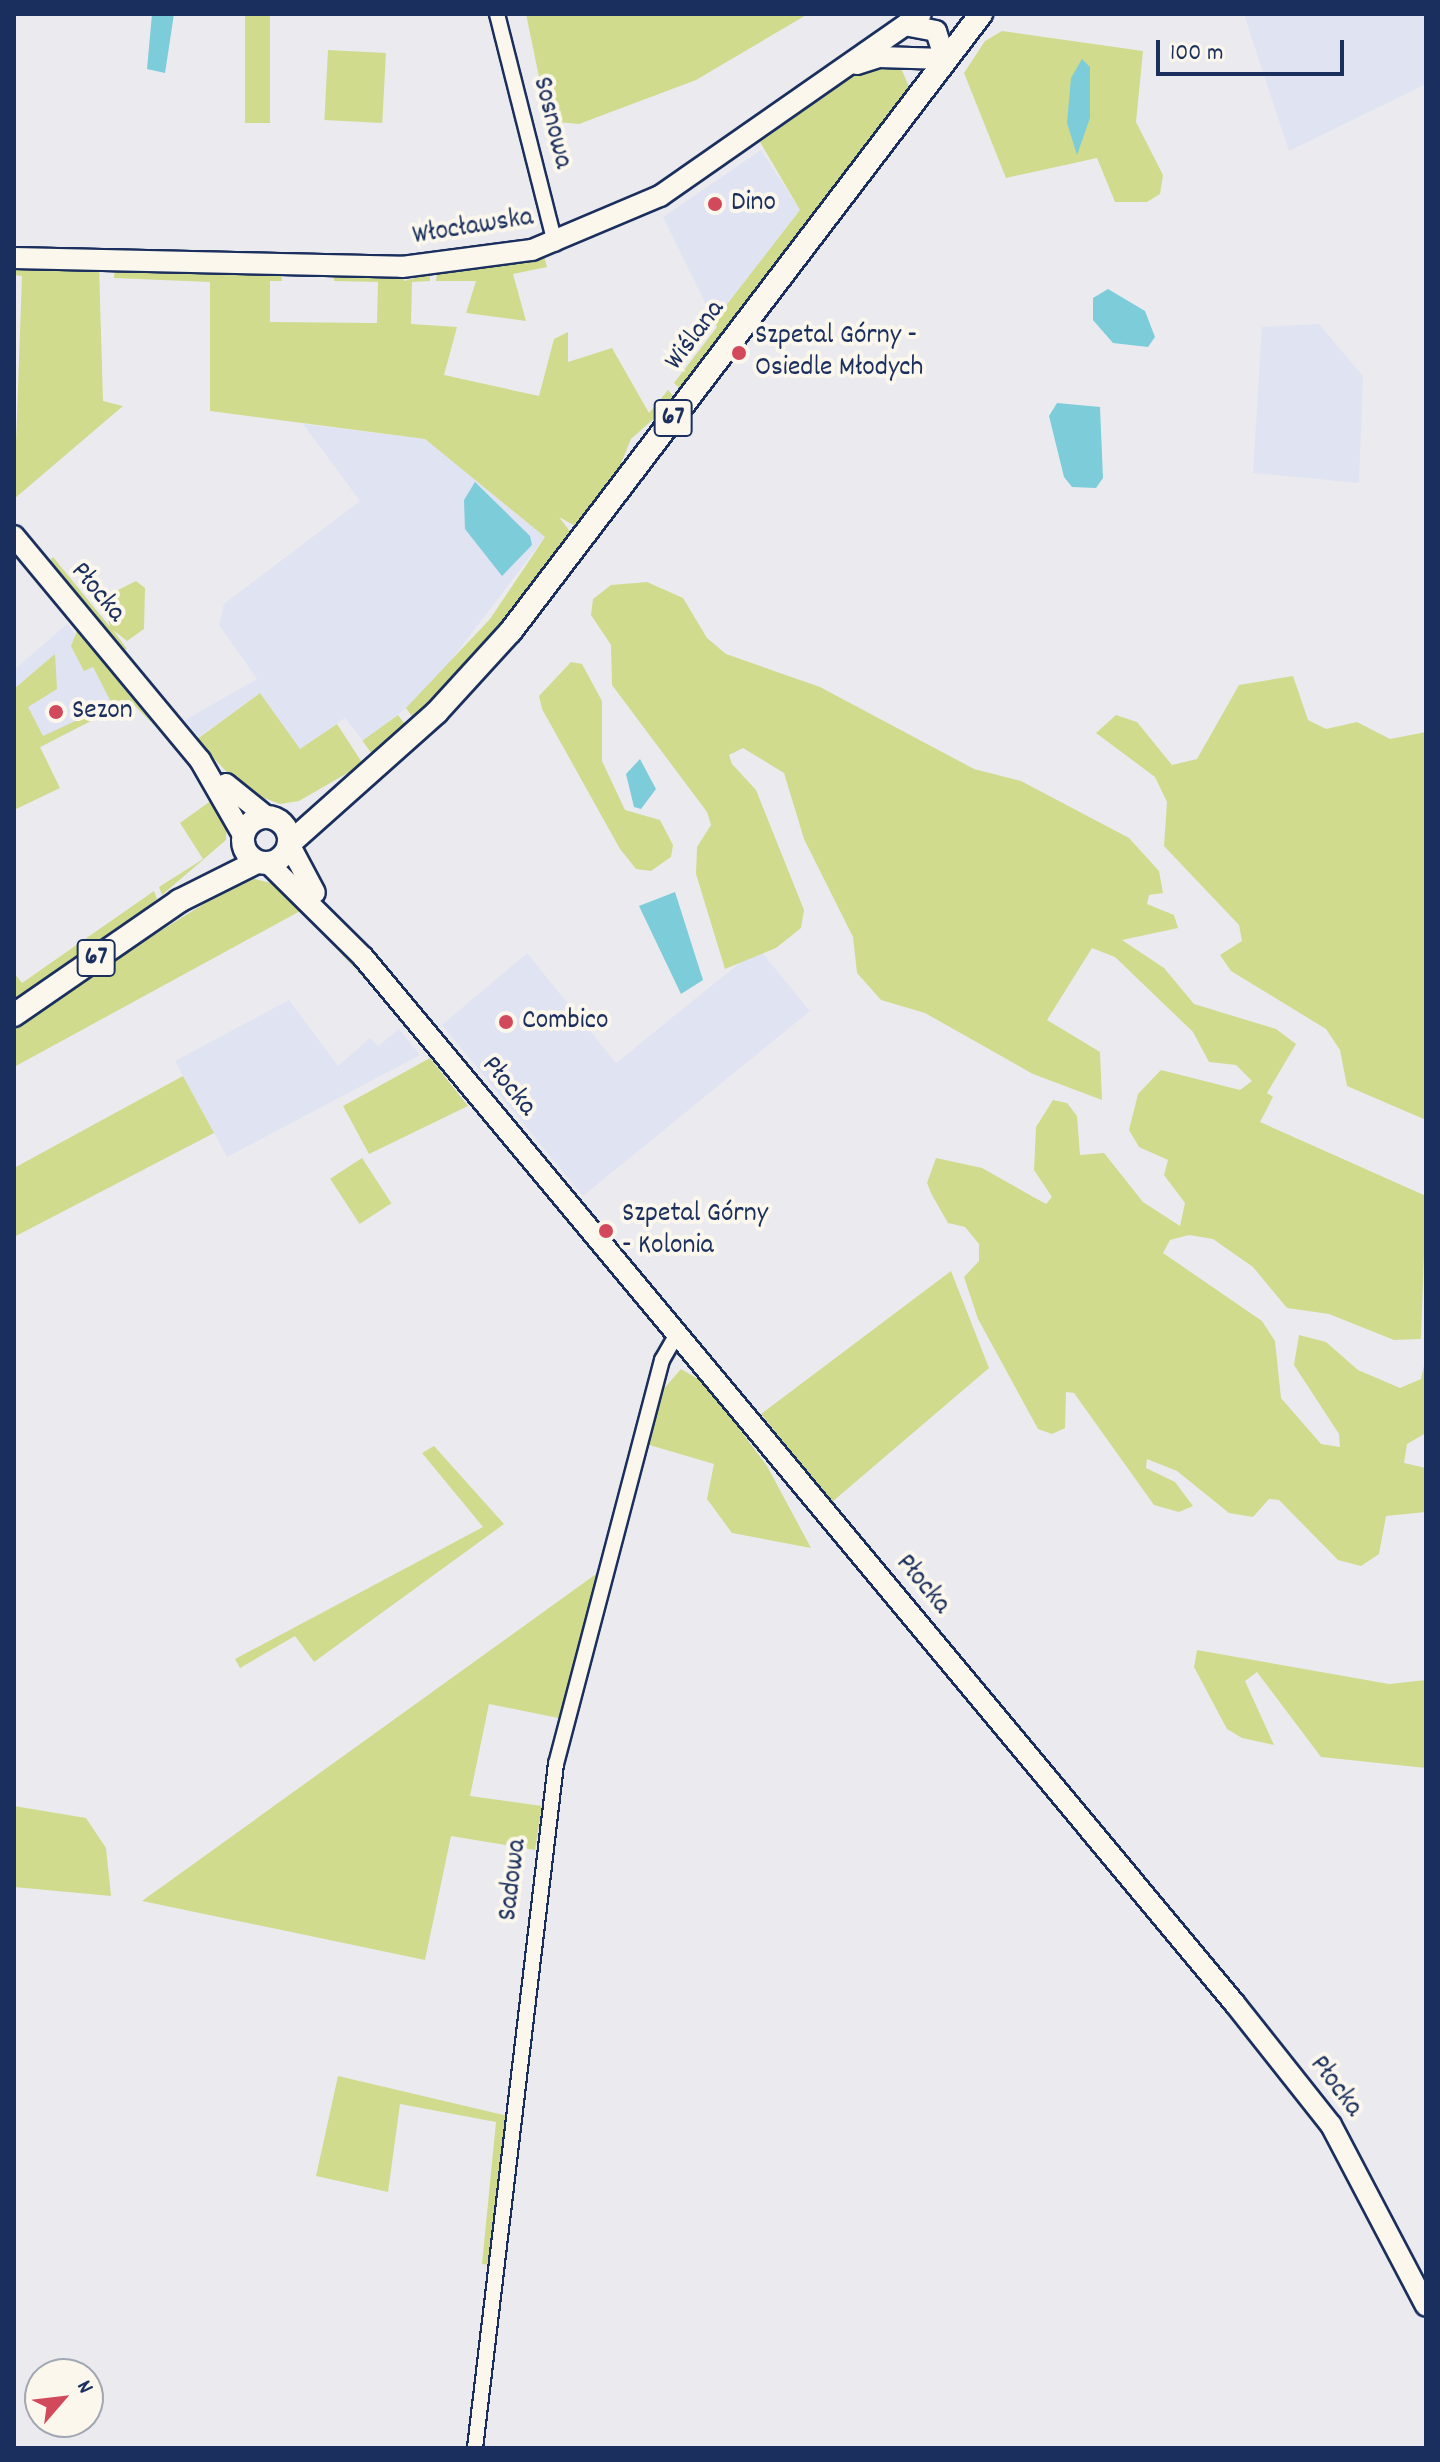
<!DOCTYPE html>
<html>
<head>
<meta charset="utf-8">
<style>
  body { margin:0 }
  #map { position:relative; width:1440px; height:2462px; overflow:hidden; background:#ebebef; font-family:Dekko,sans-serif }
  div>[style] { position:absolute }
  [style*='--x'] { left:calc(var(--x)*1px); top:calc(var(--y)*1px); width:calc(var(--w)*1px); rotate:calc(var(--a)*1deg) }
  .built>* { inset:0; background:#e0e3f1 }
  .green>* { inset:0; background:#d0db8e; transform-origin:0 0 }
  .water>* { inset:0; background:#7dccda }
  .roads { filter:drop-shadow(2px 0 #1b2f5e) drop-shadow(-2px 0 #1b2f5e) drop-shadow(0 2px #1b2f5e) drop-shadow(0 -2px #1b2f5e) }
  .minor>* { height:14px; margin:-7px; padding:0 7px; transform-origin:7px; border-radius:7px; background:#fbf7ec }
  .secondary>* { height:20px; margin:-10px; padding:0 10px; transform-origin:10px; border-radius:10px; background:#fbf7ec }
  .primary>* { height:22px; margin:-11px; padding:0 11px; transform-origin:11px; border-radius:11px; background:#fbf7ec }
  .primary>.ring { margin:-11px; padding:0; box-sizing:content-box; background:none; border:22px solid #fbf7ec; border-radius:50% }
  .dots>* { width:22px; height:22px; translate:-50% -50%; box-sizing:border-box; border:4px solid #fbf7ec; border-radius:50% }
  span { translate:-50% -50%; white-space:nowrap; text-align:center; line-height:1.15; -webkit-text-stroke:8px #fbf7ec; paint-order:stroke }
  .shield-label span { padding:2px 6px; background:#fbf7ec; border:2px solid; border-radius:6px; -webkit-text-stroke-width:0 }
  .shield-label { font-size:26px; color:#1b2f5e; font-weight:700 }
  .street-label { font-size:28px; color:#1b2f5e }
  .poi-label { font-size:28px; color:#1b2f5e }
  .left { translate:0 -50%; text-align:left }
  .frame { position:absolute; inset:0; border:16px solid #1b2f5e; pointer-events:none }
  .north { position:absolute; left:24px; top:2358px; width:80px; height:80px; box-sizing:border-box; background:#fbf7ec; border:2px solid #a1a7b3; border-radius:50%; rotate:62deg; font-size:22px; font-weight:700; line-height:32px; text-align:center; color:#1b2f5e }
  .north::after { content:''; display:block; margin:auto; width:28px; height:36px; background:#d1495b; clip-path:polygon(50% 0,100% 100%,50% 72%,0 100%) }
  .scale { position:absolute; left:1156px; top:40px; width:188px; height:36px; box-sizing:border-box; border:4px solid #1b2f5e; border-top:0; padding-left:10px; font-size:24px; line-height:28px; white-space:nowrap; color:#1b2f5e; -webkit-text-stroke:6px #fbf7ec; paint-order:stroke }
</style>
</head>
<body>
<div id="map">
  <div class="built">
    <div style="clip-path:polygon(1244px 14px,1426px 14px,1426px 84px,1289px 151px)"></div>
    <div style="clip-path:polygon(761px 150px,800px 210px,714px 321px,663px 217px)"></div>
    <div style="clip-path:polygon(1319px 324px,1363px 376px,1359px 483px,1253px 473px,1262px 327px)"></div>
    <div style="clip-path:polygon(303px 424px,425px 439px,545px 537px,426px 693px,363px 741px,345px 718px,300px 750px,260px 693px,199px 737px,185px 720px,257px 679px,219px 625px,224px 604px,360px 501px)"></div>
    <div style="clip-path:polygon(67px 624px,130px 700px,40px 748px,14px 717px,14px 670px)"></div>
    <div style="clip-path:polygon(758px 948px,810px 1011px,583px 1196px,442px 1025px,527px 953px,616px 1063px)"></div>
    <div style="clip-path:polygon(289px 1000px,338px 1066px,370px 1038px,378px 1046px,399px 1029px,420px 1055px,227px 1157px,175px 1061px)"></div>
  </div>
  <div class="green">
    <div style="left:245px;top:14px;width:25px;height:109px"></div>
    <div style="clip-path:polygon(526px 14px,808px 14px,696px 80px,579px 124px,559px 122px,544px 101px)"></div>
    <div style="clip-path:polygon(1002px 31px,1143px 51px,1136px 122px,1163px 175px,1160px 194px,1147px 202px,1115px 202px,1097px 158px,1006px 178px,964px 73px,985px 41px)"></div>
    <div style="left:328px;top:50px;width:58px;height:70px;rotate:3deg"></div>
    <div style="clip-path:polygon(867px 66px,900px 66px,910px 89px,682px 391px,674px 383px,717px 327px,714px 321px,800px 210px,760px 142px)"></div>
    <div style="clip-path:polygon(543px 253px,547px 267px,513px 274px,526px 321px,466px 313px,476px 281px,436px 281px,437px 272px)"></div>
    <div style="clip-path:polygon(14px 264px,99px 266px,103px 401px,123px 406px,14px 499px,22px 276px,14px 275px)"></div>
    <div style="clip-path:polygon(115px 267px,281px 272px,282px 281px,270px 281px,270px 322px,377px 323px,378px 282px,334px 281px,334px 271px,403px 272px,404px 281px,430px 274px,430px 281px,412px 282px,411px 324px,457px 327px,444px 375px,539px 396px,554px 339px,568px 332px,568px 362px,612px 348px,649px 413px,668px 390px,676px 399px,631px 439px,614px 480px,577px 527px,559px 517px,572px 534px,486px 647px,415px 721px,406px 708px,490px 619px,545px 537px,425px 439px,210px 411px,210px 282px,114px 278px)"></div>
    <div style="clip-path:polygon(53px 557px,110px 627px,105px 608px,118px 590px,136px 581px,145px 588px,144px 629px,127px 641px,113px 630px,127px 649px,120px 651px,48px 562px)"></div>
    <div style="clip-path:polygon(647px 582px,683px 598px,707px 638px,726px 654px,820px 687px,974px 769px,1021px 781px,1129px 838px,1159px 871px,1163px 893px,1149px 895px,1147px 904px,1174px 915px,1178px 928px,1122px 940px,1164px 968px,1194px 1004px,1276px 1029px,1296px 1044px,1267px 1093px,1273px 1097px,1260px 1122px,1426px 1196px,1421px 1339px,1394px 1340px,1329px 1314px,1287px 1308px,1253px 1267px,1213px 1239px,1189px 1235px,1170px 1240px,1163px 1253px,1262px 1321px,1275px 1341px,1281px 1398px,1321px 1444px,1340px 1447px,1339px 1434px,1294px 1365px,1299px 1335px,1326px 1342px,1358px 1370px,1400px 1388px,1421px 1379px,1426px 1357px,1426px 1433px,1407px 1444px,1404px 1463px,1426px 1468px,1426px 1512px,1386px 1516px,1379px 1554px,1361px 1566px,1338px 1560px,1279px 1500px,1269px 1499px,1253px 1517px,1229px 1513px,1177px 1471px,1147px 1459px,1146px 1468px,1175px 1482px,1193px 1506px,1179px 1512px,1154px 1505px,1074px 1393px,1066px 1392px,1065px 1428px,1052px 1434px,1038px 1429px,978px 1319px,964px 1277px,979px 1261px,979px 1244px,965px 1227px,948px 1223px,932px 1195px,927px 1183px,936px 1158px,982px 1168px,1046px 1204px,1052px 1197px,1034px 1170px,1036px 1127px,1053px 1100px,1067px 1103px,1077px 1116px,1080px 1155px,1104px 1153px,1143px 1202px,1180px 1226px,1185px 1203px,1164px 1175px,1168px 1160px,1139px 1147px,1129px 1130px,1138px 1094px,1161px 1070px,1240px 1090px,1252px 1081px,1236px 1065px,1209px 1062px,1193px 1032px,1115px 957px,1092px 948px,1047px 1020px,1100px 1052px,1102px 1100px,1033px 1074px,925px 1013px,881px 1000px,857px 973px,853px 937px,804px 839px,784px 773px,743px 748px,729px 755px,732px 764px,756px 790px,804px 910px,801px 928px,776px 948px,725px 969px,696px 874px,697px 847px,711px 825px,707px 812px,612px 685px,611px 645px,591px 615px,593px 599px,611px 585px)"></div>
    <div style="clip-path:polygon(77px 631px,155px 726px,130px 701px,40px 747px,60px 788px,14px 810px,14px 689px,55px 654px,57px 689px,28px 707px,43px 736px,112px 704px,93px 667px,84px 671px,71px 646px)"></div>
    <div style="clip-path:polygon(571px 662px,582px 664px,602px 701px,602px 761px,625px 810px,660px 820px,673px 845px,671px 857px,651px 871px,636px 869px,620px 849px,542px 709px,539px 696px)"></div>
    <div style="clip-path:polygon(1293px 676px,1308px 720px,1326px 729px,1357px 722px,1390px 739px,1426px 732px,1426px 1120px,1347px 1086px,1340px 1050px,1326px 1029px,1231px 971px,1220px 955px,1242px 941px,1239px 925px,1164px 846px,1167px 802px,1155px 777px,1096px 733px,1116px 715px,1137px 722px,1172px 765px,1197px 759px,1239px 685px)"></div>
    <div style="clip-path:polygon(260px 693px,300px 749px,337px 724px,363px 764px,299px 801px,280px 804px,245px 791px,196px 740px)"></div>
    <div style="left:398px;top:715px;width:19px;height:44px;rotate:54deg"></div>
    <div style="clip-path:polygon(212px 800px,227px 823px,226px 840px,162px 895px,159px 887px,203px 859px,180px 823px)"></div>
    <div style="clip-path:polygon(247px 877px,278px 885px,302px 910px,338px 949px,371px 987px,302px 910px,14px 1067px,14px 1022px)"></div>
    <div style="clip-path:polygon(154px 891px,157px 899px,139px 913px,14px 999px,14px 973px,22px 983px)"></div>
    <div style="clip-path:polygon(430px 1058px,468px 1106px,369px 1154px,343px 1106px)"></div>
    <div style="clip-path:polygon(183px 1076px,214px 1133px,14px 1237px,14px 1168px)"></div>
    <div style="left:362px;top:1158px;width:54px;height:38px;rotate:57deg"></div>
    <div style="clip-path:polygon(951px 1271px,989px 1368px,832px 1502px,761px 1414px)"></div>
    <div style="clip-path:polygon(681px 1369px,705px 1383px,767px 1466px,811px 1548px,732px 1533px,707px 1499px,714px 1464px,646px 1444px,661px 1392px)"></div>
    <div style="clip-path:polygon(434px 1446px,504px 1524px,314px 1662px,295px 1636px,240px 1668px,235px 1659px,483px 1527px,422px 1453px)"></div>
    <div style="clip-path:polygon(596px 1574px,563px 1719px,489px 1704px,470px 1796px,542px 1806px,535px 1850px,451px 1836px,425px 1960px,142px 1901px)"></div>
    <div style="clip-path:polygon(1197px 1650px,1389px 1684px,1426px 1680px,1426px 1768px,1321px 1757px,1257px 1672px,1245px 1681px,1274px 1745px,1242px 1738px,1227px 1729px,1194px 1667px)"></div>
    <div style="clip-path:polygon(14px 1806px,86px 1818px,106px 1848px,111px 1896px,14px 1887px)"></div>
    <div style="clip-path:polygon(338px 2076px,508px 2116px,491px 2265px,482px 2264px,496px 2122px,400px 2104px,388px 2192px,316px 2176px)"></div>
  </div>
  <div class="water">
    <div style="clip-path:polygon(152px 14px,174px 14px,165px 73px,147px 69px)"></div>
    <div style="clip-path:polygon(1082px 59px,1090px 67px,1090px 118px,1077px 155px,1067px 123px,1071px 78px)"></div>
    <div style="clip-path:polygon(1108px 289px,1145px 311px,1155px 337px,1148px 347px,1113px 343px,1093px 320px,1093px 298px)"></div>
    <div style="clip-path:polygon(1057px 403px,1100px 407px,1103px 478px,1096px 488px,1072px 487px,1064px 477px,1049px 416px)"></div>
    <div style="clip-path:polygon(475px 482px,530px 536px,532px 545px,502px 576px,465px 529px,464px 500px)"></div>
    <div style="clip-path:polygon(640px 759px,656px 789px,641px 809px,634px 807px,626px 774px)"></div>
    <div style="clip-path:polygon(675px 892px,703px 980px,681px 994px,639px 906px)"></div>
  </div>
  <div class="roads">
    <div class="minor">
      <div style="--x:497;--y:14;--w:237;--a:75.8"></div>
      <div style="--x:475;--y:2448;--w:689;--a:-83.25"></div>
      <div style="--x:556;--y:1764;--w:418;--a:-75.3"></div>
      <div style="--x:662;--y:1360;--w:30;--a:-60"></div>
    </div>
    <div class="secondary">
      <div style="--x:857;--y:64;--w:23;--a:-18"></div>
      <div style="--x:879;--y:57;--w:66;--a:1.7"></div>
      <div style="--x:945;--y:59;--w:29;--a:-108"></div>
      <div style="--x:936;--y:31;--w:31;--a:-169"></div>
      <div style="--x:14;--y:258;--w:388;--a:1.3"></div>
      <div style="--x:402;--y:267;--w:131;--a:-7.5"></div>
      <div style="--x:532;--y:250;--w:139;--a:-22.9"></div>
      <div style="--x:660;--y:196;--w:318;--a:-34.9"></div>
      <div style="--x:14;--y:536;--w:291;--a:50.3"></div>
      <div style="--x:200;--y:760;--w:86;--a:60.2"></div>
      <div style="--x:226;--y:784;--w:53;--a:38.8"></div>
      <div style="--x:289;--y:844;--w:55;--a:62"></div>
      <div style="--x:268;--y:863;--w:134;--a:44.7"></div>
      <div style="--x:363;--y:957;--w:1363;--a:50.21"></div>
      <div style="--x:1235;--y:2004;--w:154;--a:51.6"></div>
      <div style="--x:1331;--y:2125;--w:204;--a:62.3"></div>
    </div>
    <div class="primary">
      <div class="ring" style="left:243px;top:817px;width:24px;height:24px"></div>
      <div style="--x:289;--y:844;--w:198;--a:-41.7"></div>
      <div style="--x:437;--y:712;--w:110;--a:-47.6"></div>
      <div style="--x:511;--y:631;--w:776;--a:-52.7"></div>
      <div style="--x:14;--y:1015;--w:201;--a:-34.6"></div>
      <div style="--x:179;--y:901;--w:87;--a:-26.6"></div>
    </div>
  </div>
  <div class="dots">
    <div style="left:715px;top:204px;background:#d1495b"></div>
    <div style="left:739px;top:353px;background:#d1495b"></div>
    <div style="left:56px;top:712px;background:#d1495b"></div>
    <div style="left:506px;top:1022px;background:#d1495b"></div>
    <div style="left:606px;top:1231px;background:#d1495b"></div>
  </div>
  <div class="shield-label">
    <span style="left:673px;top:418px">67</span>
    <span style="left:96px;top:958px">67</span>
  </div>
  <div class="street-label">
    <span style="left:551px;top:123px;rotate:76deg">Sosnowa</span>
    <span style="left:473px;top:228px;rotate:-9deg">Włocławska</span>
    <span style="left:696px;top:336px;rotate:-53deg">Wiślana</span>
    <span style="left:97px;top:593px;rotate:50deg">Płocka</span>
    <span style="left:508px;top:1087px;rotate:50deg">Płocka</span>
    <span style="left:922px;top:1585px;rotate:50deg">Płocka</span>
    <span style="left:514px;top:1880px;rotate:-83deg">Sadowa</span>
    <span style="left:1335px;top:2087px;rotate:53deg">Płocka</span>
  </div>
  <div class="poi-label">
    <span class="left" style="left:731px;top:204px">Dino</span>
    <span class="left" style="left:755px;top:353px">Szpetal Górny -<br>Osiedle Młodych</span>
    <span class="left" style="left:72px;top:712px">Sezon</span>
    <span class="left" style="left:522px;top:1022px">Combico</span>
    <span class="left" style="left:622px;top:1231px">Szpetal Górny<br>- Kolonia</span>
  </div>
  <div class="frame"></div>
  <div class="north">N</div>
  <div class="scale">100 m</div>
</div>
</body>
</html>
